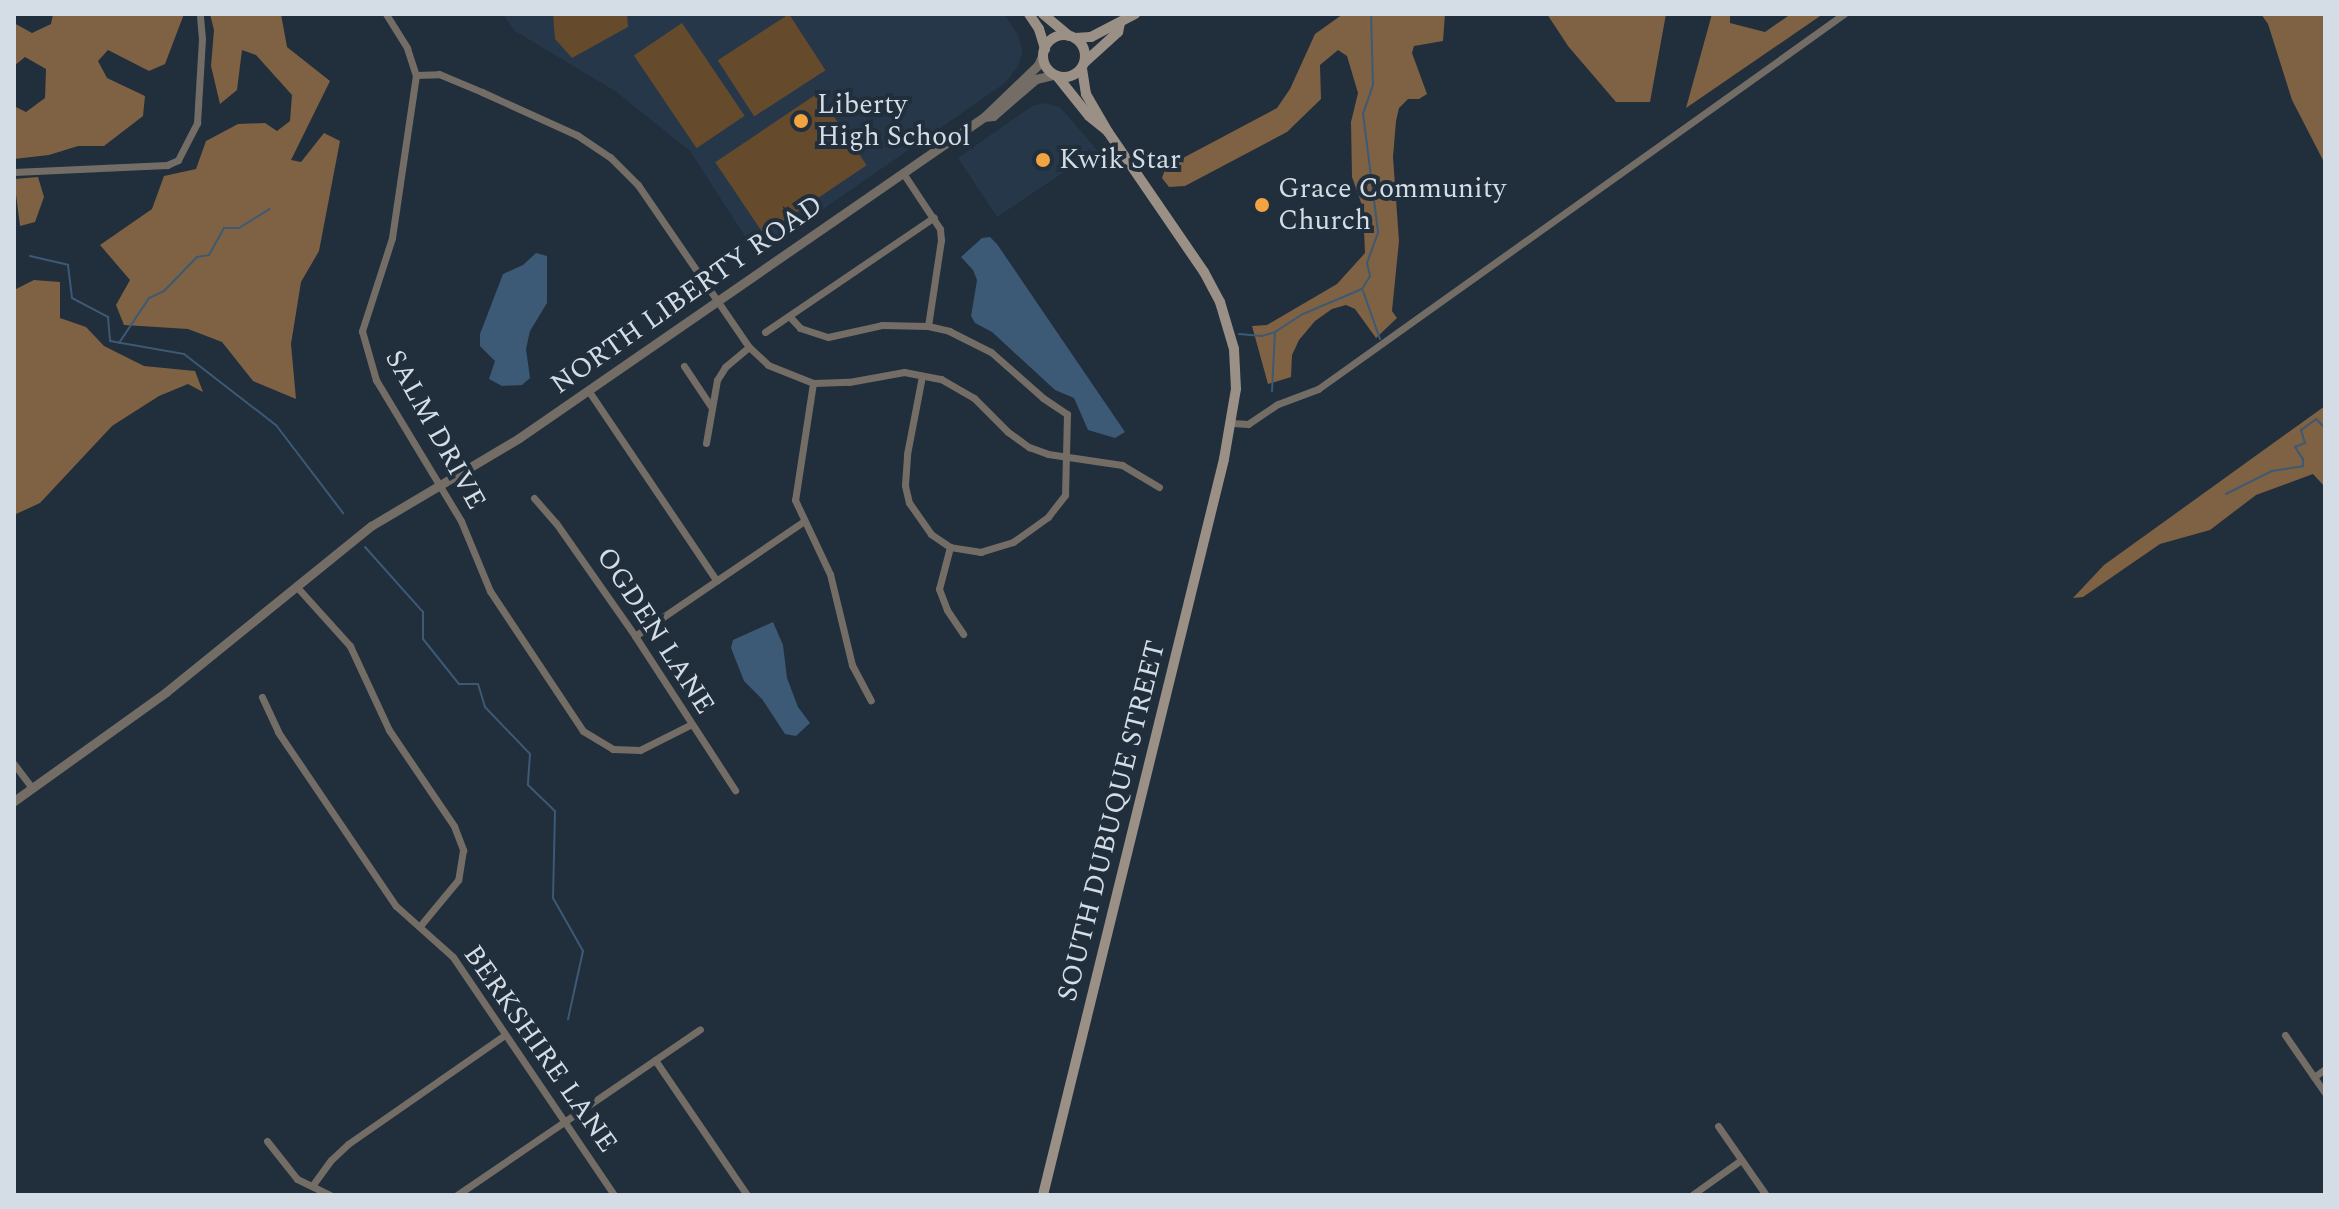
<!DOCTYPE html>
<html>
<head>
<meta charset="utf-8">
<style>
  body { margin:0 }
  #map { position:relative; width:2339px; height:1209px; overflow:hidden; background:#212e3c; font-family:Spectral,serif }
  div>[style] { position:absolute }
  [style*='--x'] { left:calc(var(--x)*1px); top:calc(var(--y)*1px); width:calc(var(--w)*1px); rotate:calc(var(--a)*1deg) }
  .built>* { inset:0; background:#26374a }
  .green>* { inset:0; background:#654a2c; transform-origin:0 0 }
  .forest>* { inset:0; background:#7e6243 }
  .water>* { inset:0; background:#3c5975 }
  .stream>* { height:2px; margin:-1px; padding:0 1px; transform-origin:1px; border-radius:1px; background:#3c5975 }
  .minor>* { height:7px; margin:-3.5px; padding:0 3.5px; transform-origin:3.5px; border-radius:3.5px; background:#736d66 }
  .tertiary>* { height:9px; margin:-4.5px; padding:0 4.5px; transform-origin:4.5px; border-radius:4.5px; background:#736d66 }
  .secondary>* { height:10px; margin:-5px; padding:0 5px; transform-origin:5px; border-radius:5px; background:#9b9085 }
  .secondary>.ring { margin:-5px; padding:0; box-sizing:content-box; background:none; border:10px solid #9b9085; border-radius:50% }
  .dots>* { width:22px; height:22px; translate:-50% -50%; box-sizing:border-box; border:4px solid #212e3c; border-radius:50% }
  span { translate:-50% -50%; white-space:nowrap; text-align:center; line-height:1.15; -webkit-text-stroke:8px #212e3c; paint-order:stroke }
  .poi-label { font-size:28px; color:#d4dde5 }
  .left { translate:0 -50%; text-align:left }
  .street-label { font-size:28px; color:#d4dde5 }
  .frame { position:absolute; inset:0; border:16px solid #d4dde5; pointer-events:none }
</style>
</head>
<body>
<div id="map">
  <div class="built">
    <div style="clip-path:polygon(503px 14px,1004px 14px,1018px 35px,1023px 51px,1018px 66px,1005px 83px,757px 255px,690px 151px,615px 91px,515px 31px)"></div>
    <div style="clip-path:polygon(1045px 103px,1060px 107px,1097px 150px,997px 217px,958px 158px,1032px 106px)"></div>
  </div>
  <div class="green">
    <div style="clip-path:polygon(553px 14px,627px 14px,628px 27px,572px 58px,555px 39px)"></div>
    <div style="left:789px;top:14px;width:67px;height:85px;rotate:57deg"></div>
    <div style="left:682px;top:23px;width:112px;height:58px;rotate:56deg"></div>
    <div style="left:818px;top:93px;width:87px;height:124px;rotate:56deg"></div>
  </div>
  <div class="forest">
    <div style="clip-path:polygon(53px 14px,184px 14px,165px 64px,149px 71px,108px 50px,98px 61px,107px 78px,145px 96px,143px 116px,104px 146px,78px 146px,49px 155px,14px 159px,14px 106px,26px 112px,45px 98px,46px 69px,25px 57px,14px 66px,14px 23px,32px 33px,51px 24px)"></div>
    <div style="clip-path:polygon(210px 14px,281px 14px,287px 47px,330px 81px,291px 160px,301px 162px,324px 133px,340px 141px,319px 251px,301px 282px,291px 344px,296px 399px,253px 381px,222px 342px,188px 329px,124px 325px,116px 305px,130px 280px,100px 245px,152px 209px,164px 176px,196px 169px,206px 141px,238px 124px,265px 123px,277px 131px,290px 121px,292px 95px,256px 55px,242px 50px,237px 90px,220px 104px,211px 66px,214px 30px)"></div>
    <div style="clip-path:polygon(1343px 14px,1445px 14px,1443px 41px,1414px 46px,1412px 53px,1427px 94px,1419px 99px,1408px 99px,1399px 108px,1396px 121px,1393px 157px,1399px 241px,1392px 311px,1397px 318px,1376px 338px,1355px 309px,1346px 305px,1332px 309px,1315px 321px,1299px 340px,1292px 355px,1291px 377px,1268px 384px,1252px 326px,1267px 325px,1337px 284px,1365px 253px,1363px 208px,1352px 177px,1351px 122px,1358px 93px,1347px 56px,1338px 50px,1320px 65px,1321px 99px,1287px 132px,1185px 186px,1169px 187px,1162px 178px,1166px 167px,1277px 108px,1290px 89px,1315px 34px)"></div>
    <div style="clip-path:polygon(1547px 14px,1666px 14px,1650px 102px,1616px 102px,1568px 46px)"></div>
    <div style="clip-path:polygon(1712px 14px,1730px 14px,1730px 23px,1765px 32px,1791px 14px,1823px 14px,1686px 108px)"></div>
    <div style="clip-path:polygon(2261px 14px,2325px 14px,2325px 164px,2292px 100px,2268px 24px)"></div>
    <div style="clip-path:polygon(38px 177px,44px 197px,35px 222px,20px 226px,14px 179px)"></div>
    <div style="clip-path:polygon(34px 280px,60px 282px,60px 318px,86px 327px,104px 346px,144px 366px,195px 371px,203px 392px,188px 384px,159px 396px,112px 426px,40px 503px,14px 515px,14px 290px)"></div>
    <div style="clip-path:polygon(2325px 406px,2325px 487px,2313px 474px,2256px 495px,2210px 530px,2160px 544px,2083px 597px,2073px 598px,2104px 565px)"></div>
  </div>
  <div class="water">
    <div style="clip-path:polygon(990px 237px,997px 244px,1125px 432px,1115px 438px,1088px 430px,1074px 398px,1055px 390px,992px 332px,975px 323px,971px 316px,977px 280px,973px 270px,961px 257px,982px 238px)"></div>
    <div style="clip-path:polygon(536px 253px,547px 256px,547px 303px,530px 331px,526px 349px,530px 378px,522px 385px,502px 386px,489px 379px,495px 361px,480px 346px,480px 334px,503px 274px,523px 265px)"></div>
    <div style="clip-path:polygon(773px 622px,783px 645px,787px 678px,798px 707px,810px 723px,796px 736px,785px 734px,762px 699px,744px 681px,731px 648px,733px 640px)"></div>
  </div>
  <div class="stream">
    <div style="--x:30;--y:256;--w:39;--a:13"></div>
    <div style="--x:68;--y:265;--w:33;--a:83"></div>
    <div style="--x:72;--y:298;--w:41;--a:27.8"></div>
    <div style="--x:108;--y:317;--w:24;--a:85"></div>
    <div style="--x:110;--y:341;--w:75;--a:10"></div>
    <div style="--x:184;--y:354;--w:116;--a:37.7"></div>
    <div style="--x:276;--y:425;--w:111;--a:52.7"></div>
    <div style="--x:1363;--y:291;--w:51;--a:70.5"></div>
    <div style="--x:1239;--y:334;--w:23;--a:5"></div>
    <div style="--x:1262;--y:336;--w:14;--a:-17"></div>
    <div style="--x:1275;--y:332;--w:33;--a:-33"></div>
    <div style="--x:1303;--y:314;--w:64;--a:-23"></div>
    <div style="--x:1362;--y:289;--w:15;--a:-58"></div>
    <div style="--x:1370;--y:276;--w:13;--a:-103"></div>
    <div style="--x:1367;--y:263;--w:33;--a:-70"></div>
    <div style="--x:1378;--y:232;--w:119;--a:-97.2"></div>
    <div style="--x:1363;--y:114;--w:31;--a:-71"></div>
    <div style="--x:1373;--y:85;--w:71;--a:-91.6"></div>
    <div style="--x:119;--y:343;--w:54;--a:-56.3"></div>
    <div style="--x:149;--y:298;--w:17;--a:-25"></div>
    <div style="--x:164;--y:291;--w:47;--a:-45.9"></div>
    <div style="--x:197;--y:257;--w:12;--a:-9"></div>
    <div style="--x:209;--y:255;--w:31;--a:-61"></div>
    <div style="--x:224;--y:228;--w:15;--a:0"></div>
    <div style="--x:239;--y:228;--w:36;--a:-32"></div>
    <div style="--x:1272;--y:391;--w:59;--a:-87.1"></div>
    <div style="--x:2226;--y:494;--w:51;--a:-26.6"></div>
    <div style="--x:2272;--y:471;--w:31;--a:-9"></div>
    <div style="--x:2303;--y:466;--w:7;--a:-90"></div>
    <div style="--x:2303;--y:459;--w:14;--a:-124"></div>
    <div style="--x:2295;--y:447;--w:11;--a:-22"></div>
    <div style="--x:2305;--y:443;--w:14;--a:-107"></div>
    <div style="--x:2301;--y:430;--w:19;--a:-36"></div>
    <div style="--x:2316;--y:419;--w:13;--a:45"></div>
    <div style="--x:365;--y:547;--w:87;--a:48.3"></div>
    <div style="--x:423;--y:612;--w:27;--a:90"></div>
    <div style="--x:423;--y:639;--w:58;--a:51.3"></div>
    <div style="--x:459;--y:684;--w:19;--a:0"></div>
    <div style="--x:478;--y:684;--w:24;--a:73"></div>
    <div style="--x:485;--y:707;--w:65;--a:46.2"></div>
    <div style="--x:530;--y:754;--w:31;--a:94"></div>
    <div style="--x:528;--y:785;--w:37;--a:44"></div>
    <div style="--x:555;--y:811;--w:87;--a:91.3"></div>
    <div style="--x:553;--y:898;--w:61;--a:60.5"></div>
    <div style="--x:583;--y:951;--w:70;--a:102.4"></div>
  </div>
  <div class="minor">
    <div style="--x:386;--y:14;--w:40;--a:58"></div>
    <div style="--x:407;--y:48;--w:28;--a:72"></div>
    <div style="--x:416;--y:75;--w:165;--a:98.4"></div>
    <div style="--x:392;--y:238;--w:98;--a:107.9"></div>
    <div style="--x:362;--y:331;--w:51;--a:74.1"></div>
    <div style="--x:376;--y:380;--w:165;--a:58.9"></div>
    <div style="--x:461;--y:521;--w:76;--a:67.5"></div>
    <div style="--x:490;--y:591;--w:168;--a:56.4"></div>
    <div style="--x:583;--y:731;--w:35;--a:31"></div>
    <div style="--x:613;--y:749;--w:27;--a:2"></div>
    <div style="--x:640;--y:750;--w:56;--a:-26.6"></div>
    <div style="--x:416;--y:75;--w:23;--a:-2"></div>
    <div style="--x:439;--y:74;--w:47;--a:22.7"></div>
    <div style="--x:482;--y:92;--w:104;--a:24.4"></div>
    <div style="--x:577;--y:135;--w:40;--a:34"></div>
    <div style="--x:610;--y:157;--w:40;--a:45"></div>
    <div style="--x:638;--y:185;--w:196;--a:55.6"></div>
    <div style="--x:749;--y:347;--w:26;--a:43"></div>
    <div style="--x:768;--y:365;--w:48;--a:21.8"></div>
    <div style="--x:813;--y:383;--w:36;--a:-2"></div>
    <div style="--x:849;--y:382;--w:56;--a:-10.3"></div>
    <div style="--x:904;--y:372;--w:38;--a:11"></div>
    <div style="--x:941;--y:379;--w:38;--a:30"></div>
    <div style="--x:974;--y:398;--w:48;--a:45"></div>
    <div style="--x:1008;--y:432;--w:26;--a:36"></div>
    <div style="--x:1029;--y:447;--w:20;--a:20"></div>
    <div style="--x:1048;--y:454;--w:75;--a:8.5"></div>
    <div style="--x:1122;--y:465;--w:43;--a:30.7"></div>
    <div style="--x:14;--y:172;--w:153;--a:-2.6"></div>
    <div style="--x:167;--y:165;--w:12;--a:-24"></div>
    <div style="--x:178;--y:160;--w:42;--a:-62.8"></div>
    <div style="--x:197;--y:123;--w:84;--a:-86.6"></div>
    <div style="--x:202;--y:39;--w:22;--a:-95"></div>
    <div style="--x:903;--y:173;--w:67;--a:56.5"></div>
    <div style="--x:940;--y:229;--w:11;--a:85"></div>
    <div style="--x:941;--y:240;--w:87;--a:98.6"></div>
    <div style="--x:789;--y:316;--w:16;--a:47"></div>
    <div style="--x:800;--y:328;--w:29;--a:18"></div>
    <div style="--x:828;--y:337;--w:55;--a:-12.5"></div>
    <div style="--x:882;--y:325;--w:46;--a:1.2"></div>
    <div style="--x:928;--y:326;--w:22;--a:13"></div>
    <div style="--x:949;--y:331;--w:47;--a:26.6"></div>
    <div style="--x:991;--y:352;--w:69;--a:41.5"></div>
    <div style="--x:1043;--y:398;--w:29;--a:34"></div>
    <div style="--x:1067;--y:414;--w:81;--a:91.4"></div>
    <div style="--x:1065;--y:495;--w:28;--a:128"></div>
    <div style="--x:1048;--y:517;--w:43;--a:144.5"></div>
    <div style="--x:1013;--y:542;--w:34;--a:163"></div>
    <div style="--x:981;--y:552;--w:31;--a:-171"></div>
    <div style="--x:950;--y:547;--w:23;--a:-146"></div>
    <div style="--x:931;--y:534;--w:38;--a:-125"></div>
    <div style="--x:909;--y:503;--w:18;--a:-103"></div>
    <div style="--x:905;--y:485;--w:31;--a:-86"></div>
    <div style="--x:907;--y:454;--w:79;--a:-79.1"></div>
    <div style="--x:765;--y:332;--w:204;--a:-34.2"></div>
    <div style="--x:684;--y:366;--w:50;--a:56.3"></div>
    <div style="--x:813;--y:383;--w:118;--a:98.7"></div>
    <div style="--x:795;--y:500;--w:82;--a:64.7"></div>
    <div style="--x:830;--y:574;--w:94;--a:76.4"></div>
    <div style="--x:852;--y:665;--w:40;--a:62"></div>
    <div style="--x:588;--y:390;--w:230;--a:56"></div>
    <div style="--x:1232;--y:423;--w:16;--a:4"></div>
    <div style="--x:1248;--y:424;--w:36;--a:-34"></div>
    <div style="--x:1278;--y:404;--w:43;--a:-20.6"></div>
    <div style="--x:1318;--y:389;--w:646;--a:-35.49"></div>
    <div style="--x:706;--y:443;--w:64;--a:-80.1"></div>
    <div style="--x:717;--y:380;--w:15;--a:-58"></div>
    <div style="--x:725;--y:367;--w:31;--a:-40"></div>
    <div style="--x:534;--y:498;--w:33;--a:49"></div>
    <div style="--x:556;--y:523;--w:138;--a:55"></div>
    <div style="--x:635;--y:636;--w:184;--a:57"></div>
    <div style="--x:950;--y:547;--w:43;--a:104.7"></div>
    <div style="--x:939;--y:589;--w:22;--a:69"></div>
    <div style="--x:947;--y:610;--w:29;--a:56"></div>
    <div style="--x:296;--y:586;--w:81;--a:48"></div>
    <div style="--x:350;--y:646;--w:93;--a:65.1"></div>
    <div style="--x:389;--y:730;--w:116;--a:55.9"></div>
    <div style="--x:454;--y:826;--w:26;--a:69"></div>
    <div style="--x:463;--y:850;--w:30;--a:99"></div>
    <div style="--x:458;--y:880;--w:60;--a:129.6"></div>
    <div style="--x:635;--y:636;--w:203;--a:-34.2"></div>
    <div style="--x:262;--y:697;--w:38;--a:65"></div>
    <div style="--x:278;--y:732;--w:210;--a:55.9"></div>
    <div style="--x:396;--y:906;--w:76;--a:41.8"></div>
    <div style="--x:453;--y:957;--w:287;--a:55.9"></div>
    <div style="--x:14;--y:764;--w:30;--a:53"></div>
    <div style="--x:2285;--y:1035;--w:70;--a:55.4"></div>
    <div style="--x:655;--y:1060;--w:163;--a:55.7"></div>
    <div style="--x:2314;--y:1077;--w:14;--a:-36"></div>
    <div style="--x:1718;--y:1126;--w:84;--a:55.2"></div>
    <div style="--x:267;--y:1141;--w:48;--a:51.7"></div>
    <div style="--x:297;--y:1179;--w:37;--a:26"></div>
    <div style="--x:312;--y:1186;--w:32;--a:-54"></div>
    <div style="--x:331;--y:1160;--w:23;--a:-43"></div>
    <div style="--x:348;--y:1144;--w:191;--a:-34.8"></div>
    <div style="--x:457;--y:1195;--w:294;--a:-34.3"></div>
    <div style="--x:1692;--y:1195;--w:60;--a:-35.5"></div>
  </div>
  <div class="tertiary">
    <div style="--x:984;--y:117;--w:9;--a:-6"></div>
    <div style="--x:993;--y:116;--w:57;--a:-40.7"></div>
    <div style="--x:1036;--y:79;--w:18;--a:-13"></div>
    <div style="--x:14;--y:801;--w:187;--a:-35.6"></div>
    <div style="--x:166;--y:692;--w:264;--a:-39"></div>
    <div style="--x:371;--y:526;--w:172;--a:-30.7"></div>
    <div style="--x:519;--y:438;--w:565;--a:-34.62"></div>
    <div style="--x:984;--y:117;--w:75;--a:-43.9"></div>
    <div style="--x:1038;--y:65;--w:12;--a:-66"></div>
  </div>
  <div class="secondary">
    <div style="--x:1029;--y:14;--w:18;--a:56"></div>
    <div style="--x:1039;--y:29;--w:21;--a:73"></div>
    <div style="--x:1043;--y:14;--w:34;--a:40"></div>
    <div class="ring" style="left:1043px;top:35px;width:32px;height:32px"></div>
    <div style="--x:1075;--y:38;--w:16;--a:-4"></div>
    <div style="--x:1091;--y:37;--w:50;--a:-27.6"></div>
    <div style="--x:1085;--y:62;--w:45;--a:-42.3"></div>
    <div style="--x:1118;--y:32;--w:9;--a:-77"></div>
    <div style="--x:1057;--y:76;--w:51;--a:51.3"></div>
    <div style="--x:1089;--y:116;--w:22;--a:39"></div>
    <div style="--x:1043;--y:1195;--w:758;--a:-76.18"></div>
    <div style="--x:1224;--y:459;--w:71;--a:-80.3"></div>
    <div style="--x:1236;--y:389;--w:40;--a:-92.9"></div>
    <div style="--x:1234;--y:349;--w:49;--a:-106.6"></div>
    <div style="--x:1220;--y:302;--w:34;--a:-118"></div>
    <div style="--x:1204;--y:272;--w:170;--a:-124.4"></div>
    <div style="--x:1108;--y:132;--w:44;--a:-120.1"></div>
    <div style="--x:1086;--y:94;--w:26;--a:-99"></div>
  </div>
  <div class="dots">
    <div style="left:801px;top:121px;background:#f3a442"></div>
    <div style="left:1043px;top:160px;background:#f3a442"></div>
    <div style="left:1262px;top:205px;background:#f3a442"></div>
  </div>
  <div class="poi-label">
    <span class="left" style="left:817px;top:121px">Liberty<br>High School</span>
    <span class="left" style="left:1059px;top:160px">Kwik Star</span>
    <span class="left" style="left:1278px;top:205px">Grace Community<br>Church</span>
  </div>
  <div class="street-label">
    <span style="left:687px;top:295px;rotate:-35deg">NORTH LIBERTY ROAD</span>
    <span style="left:435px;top:430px;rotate:61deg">SALM DRIVE</span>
    <span style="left:655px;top:631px;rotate:57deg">OGDEN LANE</span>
    <span style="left:1112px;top:821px;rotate:-76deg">SOUTH DUBUQUE STREET</span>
    <span style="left:540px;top:1049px;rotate:55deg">BERKSHIRE LANE</span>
  </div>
  <div class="frame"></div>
</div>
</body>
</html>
